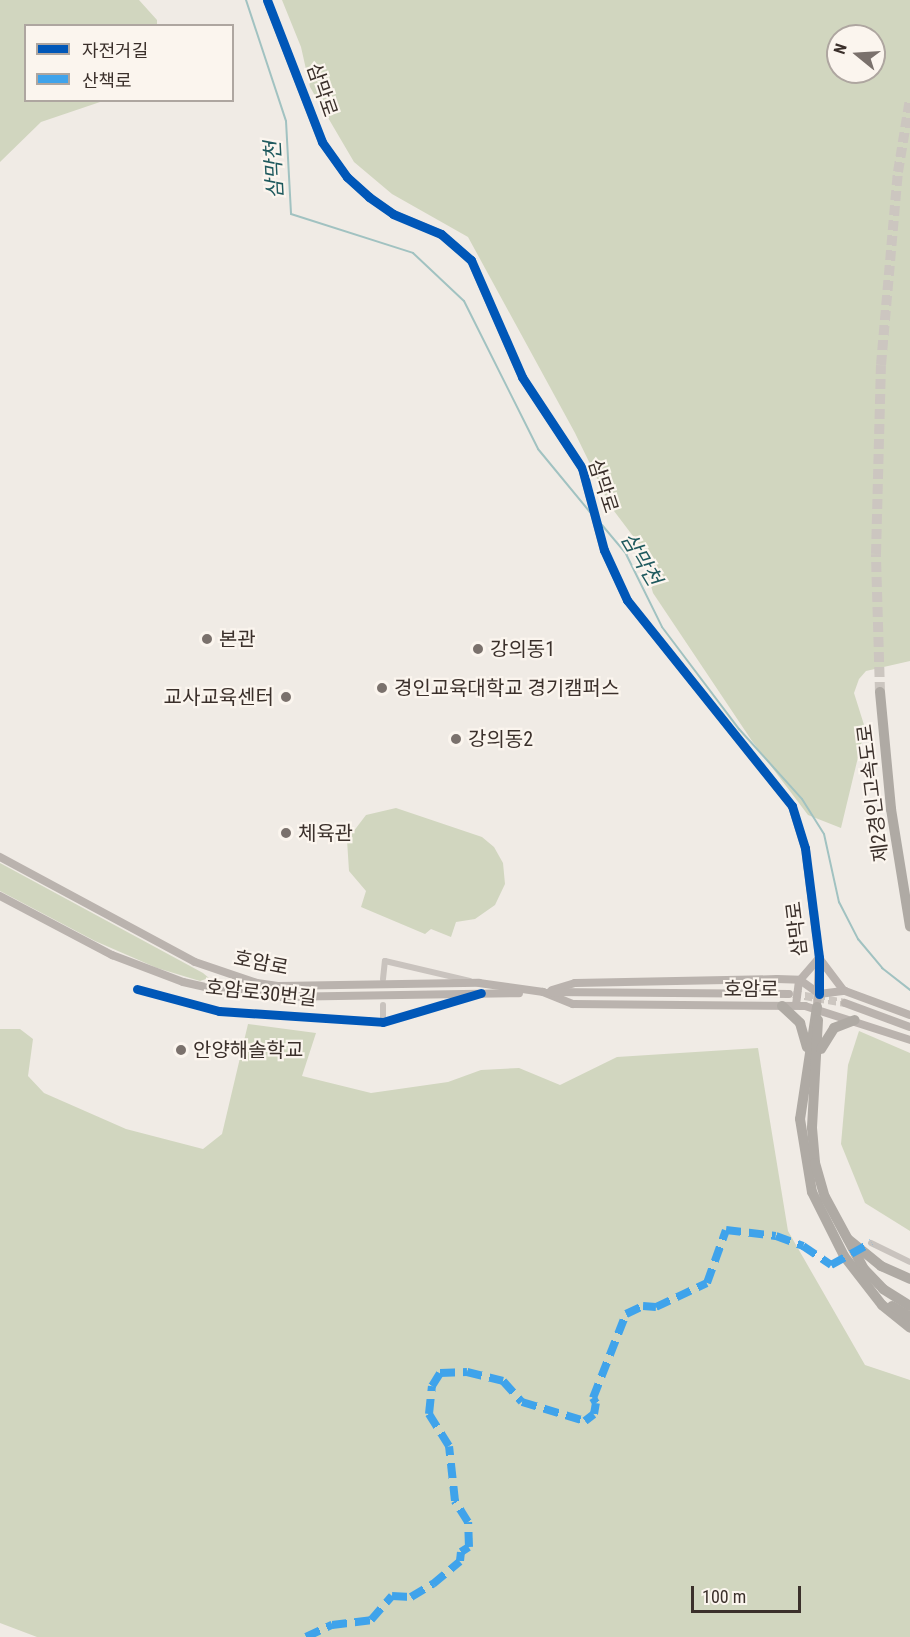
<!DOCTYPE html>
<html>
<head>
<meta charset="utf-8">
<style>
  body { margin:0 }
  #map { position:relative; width:910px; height:1637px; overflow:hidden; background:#f0ebe5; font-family:"Roboto Condensed","Noto Sans KR",sans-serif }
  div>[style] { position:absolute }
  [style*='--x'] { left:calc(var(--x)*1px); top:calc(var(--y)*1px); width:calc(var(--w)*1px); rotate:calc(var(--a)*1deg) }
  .green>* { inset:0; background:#d1d6bf }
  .stream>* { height:2px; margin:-1px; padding:0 1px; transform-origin:1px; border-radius:1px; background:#a1c2c1 }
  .secondary-tunnel>* { height:8px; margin-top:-4px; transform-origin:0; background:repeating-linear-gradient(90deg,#ccc6c0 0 8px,transparent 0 12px) }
  .highway-tunnel>* { height:10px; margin-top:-5px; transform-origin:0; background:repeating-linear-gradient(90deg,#ccc6c0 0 10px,transparent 0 15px) }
  .street>* { height:6px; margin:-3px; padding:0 3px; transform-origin:3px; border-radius:3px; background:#c9c3be }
  .secondary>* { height:8px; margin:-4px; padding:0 4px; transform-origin:4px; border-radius:4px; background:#bab3ae }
  .highway>* { height:10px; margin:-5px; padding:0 5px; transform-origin:5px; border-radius:5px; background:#afaaa4 }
  .quiet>* { height:8px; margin-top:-4px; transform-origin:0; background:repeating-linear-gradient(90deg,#3fa3eb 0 15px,transparent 0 23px) }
  .cycleway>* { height:9px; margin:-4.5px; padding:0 4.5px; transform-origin:4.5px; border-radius:4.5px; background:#0057b8 }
  .dots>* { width:16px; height:16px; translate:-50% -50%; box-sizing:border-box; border:3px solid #fbf5ee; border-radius:50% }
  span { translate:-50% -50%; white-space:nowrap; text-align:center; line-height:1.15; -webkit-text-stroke:4.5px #fbf5ee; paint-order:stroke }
  .street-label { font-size:20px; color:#3b302b }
  .poi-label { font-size:20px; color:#3b302b }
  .left { translate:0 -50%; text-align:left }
  .right { translate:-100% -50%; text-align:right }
  .water-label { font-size:21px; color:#1f5a5e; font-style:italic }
  .legend { position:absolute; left:24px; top:24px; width:210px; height:78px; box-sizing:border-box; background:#fbf5ee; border:2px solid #aea6a0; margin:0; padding:8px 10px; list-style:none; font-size:18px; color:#3b302b }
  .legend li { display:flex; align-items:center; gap:12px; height:30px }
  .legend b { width:30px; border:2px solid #aea6a0 }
  .north { position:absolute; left:826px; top:24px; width:60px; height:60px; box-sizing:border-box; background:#fbf5ee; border:2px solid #aea6a0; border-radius:50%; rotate:288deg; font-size:16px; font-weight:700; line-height:24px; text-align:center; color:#3b302b }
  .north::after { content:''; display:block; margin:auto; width:21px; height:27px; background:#7a716c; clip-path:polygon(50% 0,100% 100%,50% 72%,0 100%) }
  .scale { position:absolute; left:691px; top:1586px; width:110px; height:27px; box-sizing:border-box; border:3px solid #3b302b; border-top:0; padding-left:8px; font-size:18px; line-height:21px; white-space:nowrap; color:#3b302b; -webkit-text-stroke:4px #fbf5ee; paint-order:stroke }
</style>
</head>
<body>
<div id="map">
  <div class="green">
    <div style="clip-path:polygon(0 0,139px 0,157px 20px,157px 25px,26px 26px,26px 100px,103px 101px,41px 122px,0 162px)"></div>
    <div style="clip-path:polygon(evenodd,282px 0,910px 0,910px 661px,866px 671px,859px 679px,854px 693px,865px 728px,841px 828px,808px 815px,752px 741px,653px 593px,639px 544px,611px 507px,575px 433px,468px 237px,392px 194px,354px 162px,310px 87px,301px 47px,282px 0,838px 36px,874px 36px,874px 72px,838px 72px,838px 36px)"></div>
    <div style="clip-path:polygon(396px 808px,482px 837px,494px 847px,503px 863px,505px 884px,495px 905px,475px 919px,456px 922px,451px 937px,431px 929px,425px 934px,361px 907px,366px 891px,349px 871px,347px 840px,366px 815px)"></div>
    <div style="clip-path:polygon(0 863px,203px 973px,209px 978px,200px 981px,157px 968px,95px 941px,0 891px)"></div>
    <div style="clip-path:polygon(248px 1024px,316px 1033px,302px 1076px,371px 1093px,448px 1082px,481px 1070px,519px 1068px,560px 1085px,617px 1057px,758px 1048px,788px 1231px,865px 1365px,910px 1380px,910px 1637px,37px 1637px,0 1623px,0 1029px,20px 1029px,33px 1039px,28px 1076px,44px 1093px,126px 1129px,203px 1149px,222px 1134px)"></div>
    <div style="clip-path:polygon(859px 1031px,910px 1053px,910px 1231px,865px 1203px,841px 1144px,848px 1065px)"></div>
  </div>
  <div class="stream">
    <div style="--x:246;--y:0;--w:127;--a:71.7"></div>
    <div style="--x:286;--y:121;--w:93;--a:86.9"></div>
    <div style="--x:291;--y:214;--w:128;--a:17.7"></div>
    <div style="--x:413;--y:253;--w:70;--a:43.3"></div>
    <div style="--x:464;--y:301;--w:165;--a:63.4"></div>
    <div style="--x:538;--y:449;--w:82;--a:50.5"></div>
    <div style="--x:602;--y:525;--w:38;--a:50"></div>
    <div style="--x:626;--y:554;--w:81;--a:63.7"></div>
    <div style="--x:662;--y:627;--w:128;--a:53"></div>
    <div style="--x:739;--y:729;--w:94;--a:48"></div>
    <div style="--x:802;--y:799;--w:41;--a:57.8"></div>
    <div style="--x:824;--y:834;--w:70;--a:77.6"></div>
    <div style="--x:839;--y:902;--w:42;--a:62.8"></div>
    <div style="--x:858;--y:939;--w:38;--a:50"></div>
    <div style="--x:882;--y:968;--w:36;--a:38"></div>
  </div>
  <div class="secondary-tunnel">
    <div style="--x:793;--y:994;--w:53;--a:9.8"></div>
  </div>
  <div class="highway-tunnel">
    <div style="--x:880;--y:692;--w:138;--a:-91.7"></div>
    <div style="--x:876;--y:554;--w:189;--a:-88.5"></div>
    <div style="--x:881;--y:365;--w:194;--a:-85"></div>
    <div style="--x:898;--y:172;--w:74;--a:-80.7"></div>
  </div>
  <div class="street">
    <div style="--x:383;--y:979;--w:18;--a:-84"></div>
    <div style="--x:385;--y:961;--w:87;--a:13.2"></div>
    <div style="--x:137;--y:989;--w:85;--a:15"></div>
    <div style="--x:219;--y:1011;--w:164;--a:3.8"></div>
    <div style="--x:383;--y:1022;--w:92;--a:-16.5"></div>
    <div style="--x:383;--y:1022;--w:17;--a:-90"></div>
    <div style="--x:871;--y:1243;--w:43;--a:26"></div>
  </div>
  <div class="secondary">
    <div style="--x:267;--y:0;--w:152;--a:68.8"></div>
    <div style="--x:322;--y:142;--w:43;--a:54.5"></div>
    <div style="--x:347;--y:177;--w:30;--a:42"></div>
    <div style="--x:369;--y:197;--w:29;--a:35"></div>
    <div style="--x:393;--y:214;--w:52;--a:22.6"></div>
    <div style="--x:441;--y:234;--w:40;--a:41"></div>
    <div style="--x:471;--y:260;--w:128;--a:66.4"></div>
    <div style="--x:522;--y:377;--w:109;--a:56.6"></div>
    <div style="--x:582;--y:468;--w:85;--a:75"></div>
    <div style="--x:604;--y:550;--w:55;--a:65.3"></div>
    <div style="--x:627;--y:600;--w:264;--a:51.3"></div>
    <div style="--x:792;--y:806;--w:44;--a:72.8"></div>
    <div style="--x:805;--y:848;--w:111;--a:82.7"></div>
    <div style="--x:819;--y:958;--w:49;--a:92.3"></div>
    <div style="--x:0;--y:857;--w:221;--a:28.3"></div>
    <div style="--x:195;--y:962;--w:65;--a:18.7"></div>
    <div style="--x:257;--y:983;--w:21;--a:8"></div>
    <div style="--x:278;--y:986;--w:201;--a:-0.9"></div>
    <div style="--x:479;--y:983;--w:65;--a:8"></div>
    <div style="--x:543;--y:992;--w:32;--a:22"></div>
    <div style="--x:573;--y:1004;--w:232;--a:0.5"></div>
    <div style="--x:805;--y:1006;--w:110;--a:17.9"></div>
    <div style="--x:0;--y:896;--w:127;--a:27.8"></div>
    <div style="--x:112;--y:955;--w:76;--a:20.8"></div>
    <div style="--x:183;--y:982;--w:41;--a:12.7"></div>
    <div style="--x:223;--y:991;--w:53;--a:6.5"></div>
    <div style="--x:276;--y:997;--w:243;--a:-0.9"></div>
    <div style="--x:800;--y:980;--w:29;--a:-49"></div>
    <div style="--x:819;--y:958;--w:41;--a:52.9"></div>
    <div style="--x:552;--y:990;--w:24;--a:-17"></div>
    <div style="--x:575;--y:983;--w:202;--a:-1.1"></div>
    <div style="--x:777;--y:979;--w:23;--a:2"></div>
    <div style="--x:800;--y:980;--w:24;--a:36"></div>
    <div style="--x:550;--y:992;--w:239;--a:0.5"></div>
    <div style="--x:819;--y:994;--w:26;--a:-7"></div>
    <div style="--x:845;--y:991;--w:69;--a:20.3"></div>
    <div style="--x:845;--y:1003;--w:69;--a:20.3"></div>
    <div style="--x:796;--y:1005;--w:25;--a:-83"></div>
  </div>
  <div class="highway">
    <div style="--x:880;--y:692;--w:118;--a:84.6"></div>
    <div style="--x:891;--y:809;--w:119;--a:80.8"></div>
    <div style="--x:782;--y:1006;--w:25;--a:43"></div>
    <div style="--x:800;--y:1023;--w:25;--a:74"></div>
    <div style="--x:817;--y:1007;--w:113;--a:98.6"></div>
    <div style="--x:800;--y:1119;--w:74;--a:80.7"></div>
    <div style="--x:812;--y:1192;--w:72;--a:63.4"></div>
    <div style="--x:844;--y:1256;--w:62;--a:52.2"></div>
    <div style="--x:882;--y:1305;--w:36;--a:39"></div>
    <div style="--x:818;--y:1020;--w:108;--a:93.2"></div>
    <div style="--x:812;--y:1128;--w:35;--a:85"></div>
    <div style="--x:815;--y:1163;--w:35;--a:74"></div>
    <div style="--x:825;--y:1197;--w:82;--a:61.6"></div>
    <div style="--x:864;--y:1269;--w:28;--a:46"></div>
    <div style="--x:883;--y:1289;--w:32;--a:32"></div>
    <div style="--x:821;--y:1049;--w:25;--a:-58"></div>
    <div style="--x:834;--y:1028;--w:22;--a:-21"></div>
    <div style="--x:848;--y:1239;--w:43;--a:39.3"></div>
    <div style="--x:881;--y:1266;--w:32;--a:24"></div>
    <div style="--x:892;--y:1306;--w:21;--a:31"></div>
  </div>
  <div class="quiet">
    <div style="--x:306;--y:1637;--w:29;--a:-25"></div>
    <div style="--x:332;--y:1625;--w:39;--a:-7"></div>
    <div style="--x:371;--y:1620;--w:32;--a:-49"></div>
    <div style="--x:392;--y:1596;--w:19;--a:3"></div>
    <div style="--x:411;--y:1597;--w:26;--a:-31"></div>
    <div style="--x:433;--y:1584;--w:35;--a:-40"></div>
    <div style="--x:460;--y:1561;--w:9;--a:-84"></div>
    <div style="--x:461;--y:1552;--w:9;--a:-32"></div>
    <div style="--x:469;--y:1547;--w:25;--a:-92"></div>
    <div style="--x:468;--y:1522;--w:25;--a:-122"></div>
    <div style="--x:455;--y:1501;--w:55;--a:-96.2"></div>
    <div style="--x:449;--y:1446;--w:38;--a:-122"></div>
    <div style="--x:429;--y:1414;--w:28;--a:-84"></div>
    <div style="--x:432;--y:1386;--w:15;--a:-58"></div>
    <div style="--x:440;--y:1373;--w:27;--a:-2"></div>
    <div style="--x:467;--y:1372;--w:37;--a:14"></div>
    <div style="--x:503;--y:1381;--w:28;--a:48"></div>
    <div style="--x:522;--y:1402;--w:66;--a:16.8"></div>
    <div style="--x:585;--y:1421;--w:11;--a:-38"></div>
    <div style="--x:594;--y:1414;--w:11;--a:-80"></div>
    <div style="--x:596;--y:1403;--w:6;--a:-121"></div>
    <div style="--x:593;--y:1398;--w:90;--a:-68.6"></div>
    <div style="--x:626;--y:1314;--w:19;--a:-25"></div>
    <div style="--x:643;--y:1306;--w:13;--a:4"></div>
    <div style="--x:656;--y:1307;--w:56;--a:-25.2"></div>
    <div style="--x:707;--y:1283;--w:56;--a:-70.3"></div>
    <div style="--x:726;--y:1230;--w:50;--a:6.8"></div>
    <div style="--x:776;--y:1236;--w:29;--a:20"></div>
    <div style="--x:803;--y:1246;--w:34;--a:34"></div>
    <div style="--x:831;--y:1265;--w:46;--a:-28.8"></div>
  </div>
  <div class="cycleway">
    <div style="--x:267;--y:0;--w:152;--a:68.8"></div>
    <div style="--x:322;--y:142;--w:43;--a:54.5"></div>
    <div style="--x:347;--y:177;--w:30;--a:42"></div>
    <div style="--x:369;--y:197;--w:29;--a:35"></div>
    <div style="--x:393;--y:214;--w:52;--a:22.6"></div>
    <div style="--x:441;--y:234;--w:40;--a:41"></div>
    <div style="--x:471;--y:260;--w:128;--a:66.4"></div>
    <div style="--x:522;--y:377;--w:109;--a:56.6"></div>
    <div style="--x:582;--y:468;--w:85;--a:75"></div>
    <div style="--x:604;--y:550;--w:55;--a:65.3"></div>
    <div style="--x:627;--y:600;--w:264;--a:51.3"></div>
    <div style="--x:792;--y:806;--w:44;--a:72.8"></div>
    <div style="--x:805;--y:848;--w:111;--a:82.7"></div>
    <div style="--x:819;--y:958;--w:36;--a:90"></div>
    <div style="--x:137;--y:989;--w:85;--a:15"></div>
    <div style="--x:219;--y:1011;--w:164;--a:3.8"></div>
    <div style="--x:383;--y:1022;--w:102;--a:-16.5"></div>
  </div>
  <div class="dots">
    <div style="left:207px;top:639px;background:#7a716c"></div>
    <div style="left:478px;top:649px;background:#7a716c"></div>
    <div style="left:382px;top:688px;background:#7a716c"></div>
    <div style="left:286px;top:697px;background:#7a716c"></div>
    <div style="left:456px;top:739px;background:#7a716c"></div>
    <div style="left:286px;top:833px;background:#7a716c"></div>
    <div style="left:181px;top:1050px;background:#7a716c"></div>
  </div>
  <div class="street-label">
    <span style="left:322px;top:90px;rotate:71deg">삼막로</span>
    <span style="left:603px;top:486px;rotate:72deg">삼막로</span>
    <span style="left:873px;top:793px;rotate:-97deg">제2경인고속도로</span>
    <span style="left:797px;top:929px;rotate:-97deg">삼막로</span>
    <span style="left:261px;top:963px;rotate:11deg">호암로</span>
    <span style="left:751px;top:989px">호암로</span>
    <span style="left:261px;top:993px;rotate:6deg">호암로30번길</span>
  </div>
  <div class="poi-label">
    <span class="left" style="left:219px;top:639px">본관</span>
    <span class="left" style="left:490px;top:649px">강의동1</span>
    <span class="left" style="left:394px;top:688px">경인교육대학교 경기캠퍼스</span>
    <span class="right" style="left:274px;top:697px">교사교육센터</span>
    <span class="left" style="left:468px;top:739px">강의동2</span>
    <span class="left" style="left:298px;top:833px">체육관</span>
    <span class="left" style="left:193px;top:1050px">안양해솔학교</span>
  </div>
  <div class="water-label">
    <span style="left:274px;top:170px;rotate:-93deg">삼막천</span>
    <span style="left:641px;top:559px;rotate:59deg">삼막천</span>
  </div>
  <ul class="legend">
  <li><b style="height:8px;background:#0057b8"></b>자전거길</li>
  <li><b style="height:8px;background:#3fa3eb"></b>산책로</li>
  </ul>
  <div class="north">N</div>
  <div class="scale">100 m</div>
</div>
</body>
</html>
